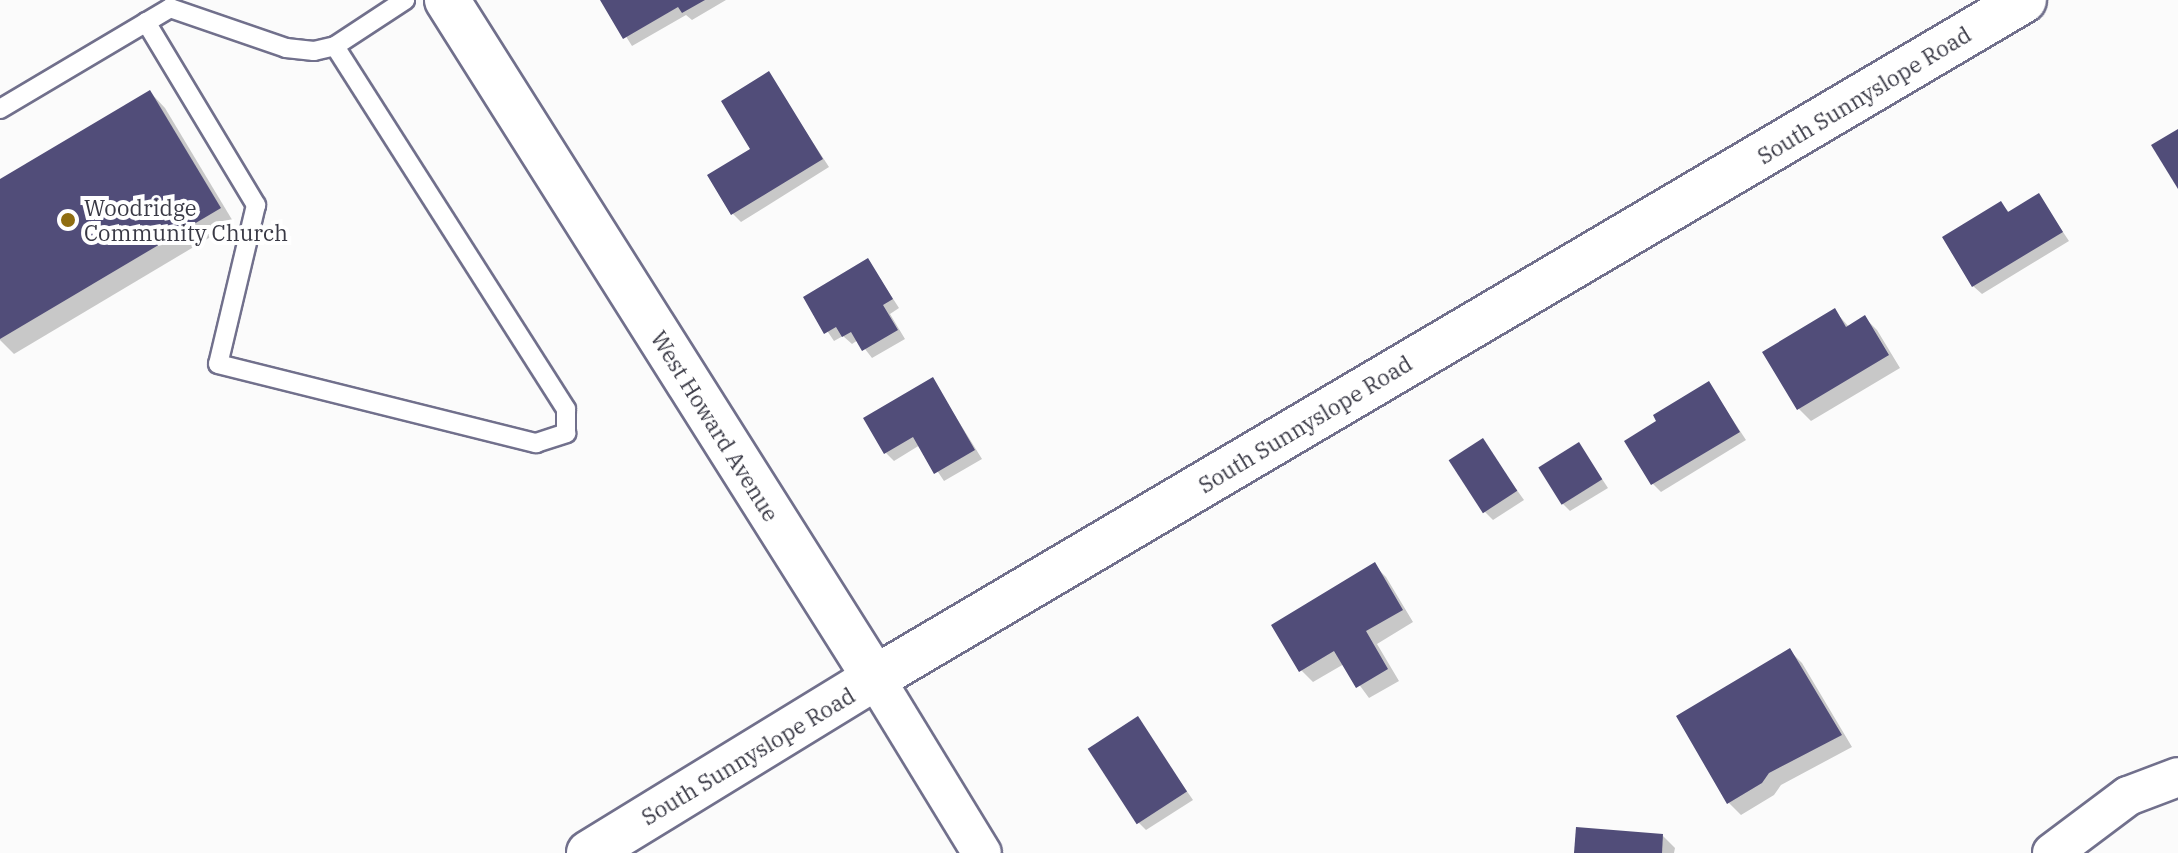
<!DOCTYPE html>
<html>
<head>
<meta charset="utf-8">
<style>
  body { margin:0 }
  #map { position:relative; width:2178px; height:853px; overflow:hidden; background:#fbfbfb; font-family:"IBM Plex Serif",serif }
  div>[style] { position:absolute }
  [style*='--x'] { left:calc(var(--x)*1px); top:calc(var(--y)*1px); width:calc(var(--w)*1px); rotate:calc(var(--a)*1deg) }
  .shadow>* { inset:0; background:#0003 }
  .building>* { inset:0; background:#514d79; transform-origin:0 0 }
  .roads { filter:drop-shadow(2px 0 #71708c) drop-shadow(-2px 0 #71708c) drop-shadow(0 2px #71708c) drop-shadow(0 -2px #71708c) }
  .service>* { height:18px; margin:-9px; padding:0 9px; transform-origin:9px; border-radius:9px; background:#fff }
  .minor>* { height:38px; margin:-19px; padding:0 19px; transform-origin:19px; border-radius:19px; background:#fff }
  .tertiary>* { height:44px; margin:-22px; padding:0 22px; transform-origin:22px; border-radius:22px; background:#fff }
  .dots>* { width:22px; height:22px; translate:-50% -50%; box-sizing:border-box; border:4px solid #fff; border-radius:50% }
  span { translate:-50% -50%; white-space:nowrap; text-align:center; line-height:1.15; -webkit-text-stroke:8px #fff; paint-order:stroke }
  .street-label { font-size:22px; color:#393945 }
  .poi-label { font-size:22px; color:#393945 }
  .left { translate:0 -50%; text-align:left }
</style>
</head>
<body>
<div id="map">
  <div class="shadow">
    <div style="clip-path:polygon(603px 0,726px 0,692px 20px,686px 15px,632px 46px)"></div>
    <div style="clip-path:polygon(768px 74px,829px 167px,741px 222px,733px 214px,753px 149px)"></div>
    <div style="clip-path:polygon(150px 92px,165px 108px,234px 223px,14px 354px,0 340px,0 182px)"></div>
    <div style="clip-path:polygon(2039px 196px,2069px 241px,1982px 294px,1973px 286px,2001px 204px,2010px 213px)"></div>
    <div style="clip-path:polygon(868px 260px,899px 308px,890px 314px,905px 339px,872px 358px,858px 340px,852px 344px,843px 336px,834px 341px,805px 298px)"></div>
    <div style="clip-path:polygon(1835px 311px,1849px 327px,1865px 318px,1877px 330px,1900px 368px,1811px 421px,1799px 409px,1765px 353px)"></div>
    <div style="clip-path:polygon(933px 380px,982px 459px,944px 481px,920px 445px,894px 461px,886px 453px)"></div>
    <div style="clip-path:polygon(1709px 384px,1746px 440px,1661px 492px,1653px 484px,1659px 422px)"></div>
    <div style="clip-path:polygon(1482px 441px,1524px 500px,1493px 520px,1485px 512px)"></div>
    <div style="clip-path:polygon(1579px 444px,1608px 488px,1570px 511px,1562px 503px)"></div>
    <div style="clip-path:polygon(1374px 565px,1386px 577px,1413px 622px,1377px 644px,1399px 681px,1369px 698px,1344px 664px,1313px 682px,1301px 670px)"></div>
    <div style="clip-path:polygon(1790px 651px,1802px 663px,1852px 747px,1781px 785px,1774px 795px,1741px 815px,1729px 803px)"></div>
    <div style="clip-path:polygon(1137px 719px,1193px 800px,1146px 830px,1138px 822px)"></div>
    <div style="clip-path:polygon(1663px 836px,1675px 848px,1674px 853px,1576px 853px)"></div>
  </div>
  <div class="building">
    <div style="clip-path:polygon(600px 0,705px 0,682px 13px,678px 7px,623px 39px)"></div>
    <div style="clip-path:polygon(769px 71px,823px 159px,731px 215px,707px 175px,750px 149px,721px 101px)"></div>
    <div style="clip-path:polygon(150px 90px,221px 208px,0 339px,0 179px)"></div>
    <div style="clip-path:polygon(2178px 129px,2178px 189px,2151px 145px)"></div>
    <div style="clip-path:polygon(2039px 193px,2063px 232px,1972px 287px,1942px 237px,2001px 201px,2008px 212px)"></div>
    <div style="clip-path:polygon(868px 258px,893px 299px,883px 305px,898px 330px,862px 351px,851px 332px,842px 337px,836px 327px,824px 334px,803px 297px)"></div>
    <div style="clip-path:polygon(1835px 308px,1846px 327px,1865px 315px,1889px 355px,1797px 410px,1762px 352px)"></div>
    <div style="clip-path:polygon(933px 377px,975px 450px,934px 474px,913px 437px,884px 454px,863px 418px)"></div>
    <div style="clip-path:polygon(1709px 381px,1740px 432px,1651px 485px,1624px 441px,1656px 421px,1653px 415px)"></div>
    <div style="left:1483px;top:438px;width:63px;height:41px;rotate:57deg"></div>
    <div style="left:1579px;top:442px;width:44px;height:48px;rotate:58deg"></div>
    <div style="clip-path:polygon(1375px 562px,1403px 610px,1366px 631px,1388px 669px,1356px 688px,1334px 651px,1299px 672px,1271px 625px)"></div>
    <div style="clip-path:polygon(1790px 648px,1842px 735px,1769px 773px,1762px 783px,1727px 804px,1676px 716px)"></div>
    <div style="left:1138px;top:716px;width:90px;height:60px;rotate:57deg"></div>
    <div style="clip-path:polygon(1576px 827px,1663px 834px,1662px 853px,1574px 853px)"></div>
  </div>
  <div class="roads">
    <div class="service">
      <div style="--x:146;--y:22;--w:214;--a:59"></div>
      <div style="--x:256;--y:205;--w:163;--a:103.4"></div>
      <div style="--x:218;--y:364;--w:328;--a:14"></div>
      <div style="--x:536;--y:443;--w:32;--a:-18"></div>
      <div style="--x:566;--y:433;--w:24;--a:-90"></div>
      <div style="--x:566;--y:409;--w:430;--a:-122.5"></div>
      <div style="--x:0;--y:109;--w:198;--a:-30.7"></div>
      <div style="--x:170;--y:8;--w:123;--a:19"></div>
      <div style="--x:286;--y:48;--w:28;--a:6"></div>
      <div style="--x:314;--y:51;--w:22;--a:-13"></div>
      <div style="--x:335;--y:46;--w:84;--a:-33.3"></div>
    </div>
    <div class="minor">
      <div style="--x:875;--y:678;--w:205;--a:58.6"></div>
      <div style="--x:2052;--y:853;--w:95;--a:-36.9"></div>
      <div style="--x:2128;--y:796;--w:53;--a:-20.8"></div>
    </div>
    <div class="tertiary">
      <div style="--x:447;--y:0;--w:802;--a:57.74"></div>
      <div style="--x:589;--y:853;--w:335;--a:-31.5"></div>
      <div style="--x:875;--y:678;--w:1334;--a:-30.54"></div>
    </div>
  </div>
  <div class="dots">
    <div style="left:68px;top:220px;background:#8f6d11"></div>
  </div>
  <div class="street-label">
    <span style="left:1864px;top:95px;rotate:-31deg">South Sunnyslope Road</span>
    <span style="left:1305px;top:424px;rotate:-31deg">South Sunnyslope Road</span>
    <span style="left:715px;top:426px;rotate:58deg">West Howard Avenue</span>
    <span style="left:748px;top:756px;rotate:-31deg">South Sunnyslope Road</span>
  </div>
  <div class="poi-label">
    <span class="left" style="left:84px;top:220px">Woodridge<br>Community Church</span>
  </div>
</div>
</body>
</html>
